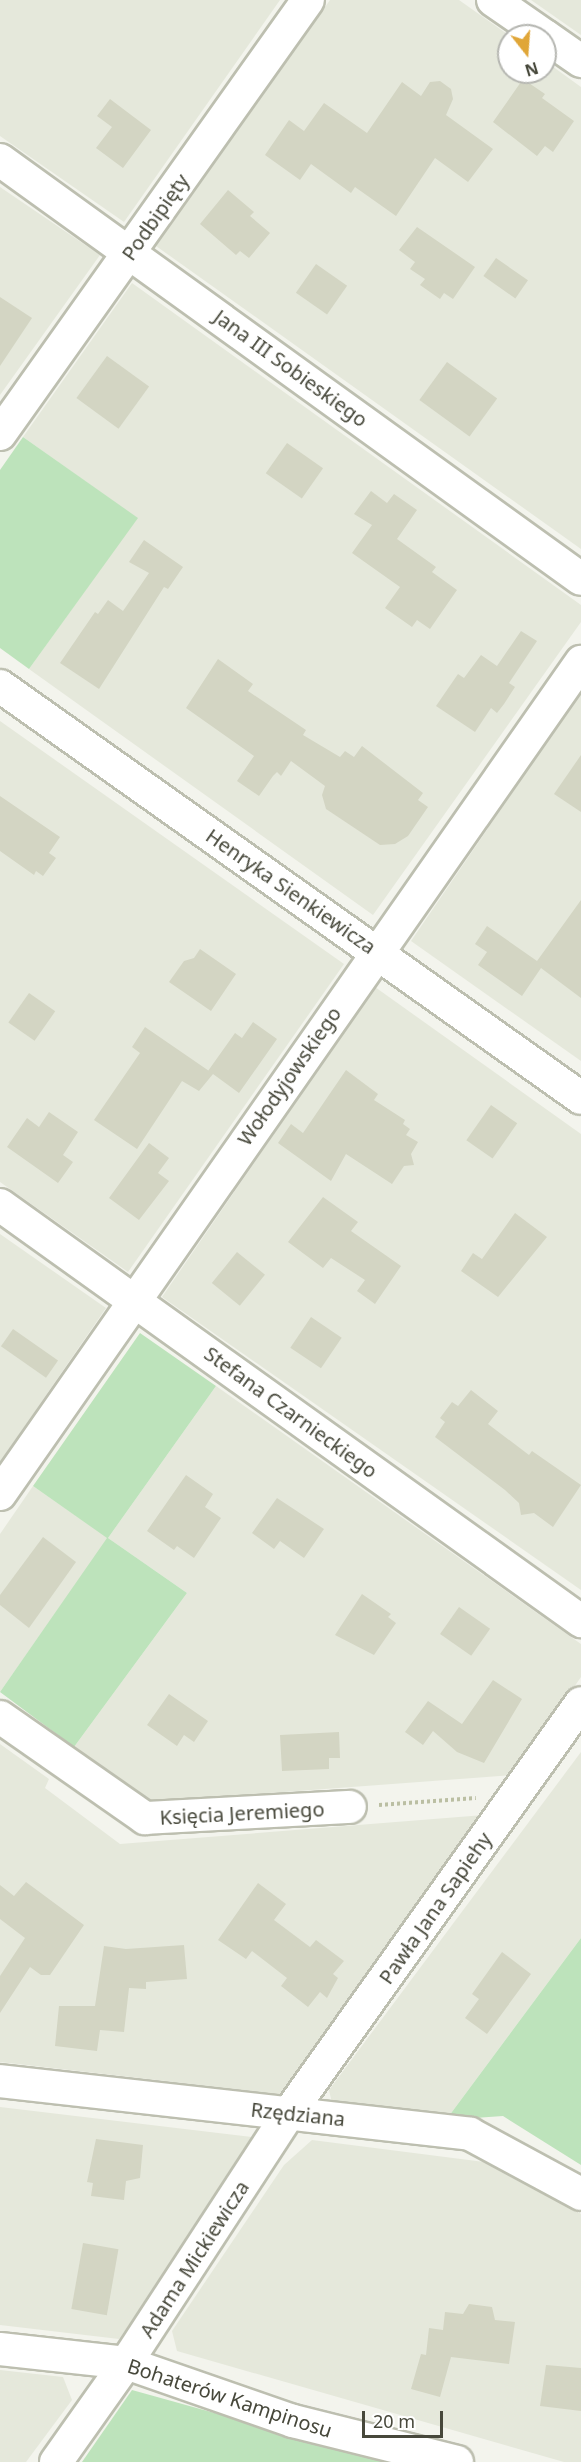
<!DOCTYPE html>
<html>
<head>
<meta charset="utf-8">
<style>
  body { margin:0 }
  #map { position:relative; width:581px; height:2462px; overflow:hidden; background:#f3f4ed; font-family:"Noto Sans",sans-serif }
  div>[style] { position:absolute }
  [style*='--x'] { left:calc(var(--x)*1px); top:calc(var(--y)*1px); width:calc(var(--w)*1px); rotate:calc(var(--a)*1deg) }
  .residential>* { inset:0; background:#e5e8db }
  .green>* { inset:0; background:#bde3bb }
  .building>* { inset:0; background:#d3d5c3; transform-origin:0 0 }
  .path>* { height:4px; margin-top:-2px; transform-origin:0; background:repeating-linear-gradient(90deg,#bbbfa3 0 3px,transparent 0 6px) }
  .roads { filter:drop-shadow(2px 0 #bdbfb0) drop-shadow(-2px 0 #bdbfb0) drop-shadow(0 2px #bdbfb0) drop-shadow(0 -2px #bdbfb0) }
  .minor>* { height:32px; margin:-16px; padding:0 16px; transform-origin:16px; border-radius:16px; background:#fff }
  span { translate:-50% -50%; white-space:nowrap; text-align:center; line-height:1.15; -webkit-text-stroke:5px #fff; paint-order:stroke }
  .street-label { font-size:20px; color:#47483b }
  .north { position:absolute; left:497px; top:24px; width:60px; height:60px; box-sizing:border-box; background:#fff; border:2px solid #b5b6b1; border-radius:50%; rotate:163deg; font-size:16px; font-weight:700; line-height:24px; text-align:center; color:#47483b }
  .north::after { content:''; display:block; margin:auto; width:21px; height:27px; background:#e0a638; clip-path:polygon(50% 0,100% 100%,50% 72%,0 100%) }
  .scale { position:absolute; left:362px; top:2411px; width:81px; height:27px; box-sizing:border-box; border:3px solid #47483b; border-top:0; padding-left:8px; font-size:18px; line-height:21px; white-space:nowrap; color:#47483b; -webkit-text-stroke:4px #fff; paint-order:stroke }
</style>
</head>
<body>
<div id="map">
  <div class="residential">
    <div style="clip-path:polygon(0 0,280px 0,124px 222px,0 136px)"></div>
    <div style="clip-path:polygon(330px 0,459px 0,510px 36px,509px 72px,545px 72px,545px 61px,581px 87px,581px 549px,156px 246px)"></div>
    <div style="clip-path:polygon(531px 0,581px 0,581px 35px)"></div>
    <div style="clip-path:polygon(0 187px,100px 255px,0 395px)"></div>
    <div style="clip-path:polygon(132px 283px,581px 605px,581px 622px,373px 915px,29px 669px,137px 518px,23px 437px)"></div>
    <div style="clip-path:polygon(581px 692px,581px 1061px,411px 941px)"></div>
    <div style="clip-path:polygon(0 721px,344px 964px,128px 1272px,0 1182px)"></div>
    <div style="clip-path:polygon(375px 987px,581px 1134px,581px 1590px,162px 1297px)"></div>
    <div style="clip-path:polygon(0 1234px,106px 1308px,0 1462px)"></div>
    <div style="clip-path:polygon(216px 1386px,581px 1644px,581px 1677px,513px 1775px,152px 1802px,74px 1747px,187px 1593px,108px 1538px,0 1692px,0 1534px,33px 1486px,108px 1538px)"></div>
    <div style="clip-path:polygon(0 1744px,49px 1779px,45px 1788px,120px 1844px,484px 1815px,286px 2095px,0 2062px)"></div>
    <div style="clip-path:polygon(581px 1752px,581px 1938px,446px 2120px,332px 2103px,329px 2090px)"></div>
    <div style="clip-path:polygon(0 2107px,260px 2138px,119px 2339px,0 2325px)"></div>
    <div style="clip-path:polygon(312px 2140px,500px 2164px,581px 2214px,581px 2462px,564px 2462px,177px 2351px,172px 2331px,284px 2165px)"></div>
    <div style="clip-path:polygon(0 2370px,63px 2377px,72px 2400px,26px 2462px,0 2462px)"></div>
  </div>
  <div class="green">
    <div style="clip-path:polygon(23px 437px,138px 518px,29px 669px,0 648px,0 470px)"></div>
    <div style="clip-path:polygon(140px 1333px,216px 1386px,108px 1538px,187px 1593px,74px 1747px,0 1692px,107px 1538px,33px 1486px)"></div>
    <div style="clip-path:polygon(581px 1938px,581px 2165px,503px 2116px,446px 2120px)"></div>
    <div style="clip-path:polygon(132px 2390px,390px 2462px,82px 2462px)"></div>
  </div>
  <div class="building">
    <div style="clip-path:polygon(523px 79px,545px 94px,542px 98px,574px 121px,553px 152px,545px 146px,537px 156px,493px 122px)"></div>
    <div style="clip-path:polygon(440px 81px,451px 89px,453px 99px,446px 115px,493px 149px,468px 182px,435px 158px,396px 216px,355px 187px,351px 193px,311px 164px,300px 180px,265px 155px,289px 120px,304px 131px,324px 103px,367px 133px,402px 82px,421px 96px,430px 82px)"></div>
    <div style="clip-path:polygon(110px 99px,151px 130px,123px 168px,96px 148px,112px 127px,97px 116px)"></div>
    <div style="clip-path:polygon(228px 190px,254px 212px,250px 216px,270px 233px,249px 258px,240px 251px,236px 255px,200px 224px)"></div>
    <div style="clip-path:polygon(417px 227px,475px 267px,453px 299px,444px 293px,440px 299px,420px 285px,425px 279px,410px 269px,415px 262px,399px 250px)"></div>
    <div style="left:496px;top:258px;width:39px;height:22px;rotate:35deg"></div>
    <div style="left:316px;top:264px;width:38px;height:35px;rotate:35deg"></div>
    <div style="clip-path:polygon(0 297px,32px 318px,0 366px)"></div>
    <div style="left:107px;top:356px;width:52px;height:52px;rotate:36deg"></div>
    <div style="left:447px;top:362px;width:62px;height:47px;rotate:36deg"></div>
    <div style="left:287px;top:443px;width:44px;height:37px;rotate:35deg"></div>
    <div style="clip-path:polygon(371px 491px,387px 503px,394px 494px,417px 510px,397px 539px,436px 567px,432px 572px,457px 590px,430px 629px,417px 620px,412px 627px,385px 608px,400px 587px,352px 553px,372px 525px,354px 514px)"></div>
    <div style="clip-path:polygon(144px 540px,183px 567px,168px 589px,164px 587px,99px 689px,60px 663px,95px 612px,98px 614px,108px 600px,123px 611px,149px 573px,129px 562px)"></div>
    <div style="clip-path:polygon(521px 631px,537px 641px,509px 683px,515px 687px,504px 704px,497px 713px,491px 708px,475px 732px,436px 706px,458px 674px,464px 678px,481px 655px,497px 666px)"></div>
    <div style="clip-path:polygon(218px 659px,253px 684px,248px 691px,306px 730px,303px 735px,340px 757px,345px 751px,354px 757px,362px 746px,423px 793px,418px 800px,428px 807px,408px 836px,395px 844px,380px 845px,326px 809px,322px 795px,325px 786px,291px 761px,281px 776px,277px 772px,273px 776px,259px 796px,237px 781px,254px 756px,186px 708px)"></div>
    <div style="clip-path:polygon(581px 755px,581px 812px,554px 794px)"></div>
    <div style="clip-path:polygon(0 796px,60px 837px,49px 853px,56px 858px,43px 876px,36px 871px,34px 875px,0 851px)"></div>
    <div style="clip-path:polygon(581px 900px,581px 998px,541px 968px,522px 996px,478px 965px,487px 952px,475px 944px,487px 926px,537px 961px)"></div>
    <div style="clip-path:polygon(200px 949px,236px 974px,211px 1011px,169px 982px,184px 961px,194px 958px)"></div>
    <div style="left:29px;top:993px;width:32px;height:36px;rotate:35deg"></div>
    <div style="clip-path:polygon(253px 1022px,277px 1039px,239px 1093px,213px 1074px,199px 1091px,182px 1081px,137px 1149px,94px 1120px,140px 1053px,132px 1047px,145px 1027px,212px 1073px,208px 1071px,235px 1033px,242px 1038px)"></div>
    <div style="clip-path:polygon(346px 1070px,378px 1094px,374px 1100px,405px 1120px,403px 1124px,410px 1129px,406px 1135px,418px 1142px,411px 1154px,414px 1165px,404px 1166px,392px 1184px,346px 1154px,331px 1181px,278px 1143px,291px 1124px,303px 1133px)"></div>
    <div style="left:491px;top:1105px;width:32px;height:43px;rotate:35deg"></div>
    <div style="clip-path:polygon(49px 1112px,78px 1132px,63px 1155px,73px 1162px,58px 1183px,7px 1147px,27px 1118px,39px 1127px)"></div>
    <div style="clip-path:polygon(149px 1143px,169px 1158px,158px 1173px,169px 1181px,139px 1220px,109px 1198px)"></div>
    <div style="clip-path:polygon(323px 1197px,358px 1222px,351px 1231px,401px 1266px,375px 1304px,357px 1291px,365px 1280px,331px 1258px,323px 1268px,288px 1242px)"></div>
    <div style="clip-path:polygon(515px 1213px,547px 1237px,498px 1297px,461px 1271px,473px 1253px,482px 1259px)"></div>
    <div style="left:237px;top:1252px;width:36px;height:40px;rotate:39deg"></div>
    <div style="left:311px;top:1317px;width:37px;height:37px;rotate:34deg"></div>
    <div style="left:13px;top:1329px;width:55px;height:21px;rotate:35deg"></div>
    <div style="clip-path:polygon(471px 1390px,498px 1411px,488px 1424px,529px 1455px,532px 1451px,581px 1485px,553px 1527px,534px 1513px,521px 1515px,519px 1503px,505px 1490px,435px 1437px,445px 1422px,440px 1418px,452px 1402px,458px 1406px)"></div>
    <div style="clip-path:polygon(186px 1475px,213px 1494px,205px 1507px,221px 1518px,194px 1558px,177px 1546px,174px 1550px,147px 1531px)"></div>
    <div style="clip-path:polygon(277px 1498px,324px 1529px,304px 1558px,280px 1541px,274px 1549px,252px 1533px)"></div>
    <div style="clip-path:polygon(43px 1537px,76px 1562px,29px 1628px,0 1605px,0 1595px)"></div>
    <div style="clip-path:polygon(362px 1594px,391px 1614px,388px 1617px,396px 1623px,374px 1655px,335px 1635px)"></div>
    <div style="left:459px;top:1607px;width:38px;height:33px;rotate:35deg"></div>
    <div style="clip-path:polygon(493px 1680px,522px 1699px,484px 1763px,457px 1752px,433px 1731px,423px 1745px,405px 1732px,428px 1701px,462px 1724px)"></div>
    <div style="clip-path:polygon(169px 1694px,208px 1721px,194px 1742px,184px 1735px,177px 1746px,147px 1725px)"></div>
    <div style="clip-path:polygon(339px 1732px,340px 1758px,329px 1758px,329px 1769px,282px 1771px,280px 1735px)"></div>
    <div style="clip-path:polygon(26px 1882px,84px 1925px,50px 1975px,41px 1975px,30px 1967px,0 2013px,0 1976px,25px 1938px,0 1919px,0 1885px,14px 1896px)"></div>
    <div style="clip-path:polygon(258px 1883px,286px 1904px,274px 1920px,310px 1947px,316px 1940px,344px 1961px,333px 1974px,338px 1978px,327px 1998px,320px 1992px,308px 2007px,281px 1986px,287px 1978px,252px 1951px,246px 1959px,218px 1940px)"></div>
    <div style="clip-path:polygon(184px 1945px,187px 1979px,146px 1982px,146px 1989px,129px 1988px,124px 2032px,100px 2030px,97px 2051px,55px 2046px,59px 2006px,95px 2006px,104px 1946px,126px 1949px)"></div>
    <div style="clip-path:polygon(502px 1952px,531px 1974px,487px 2034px,465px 2018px,479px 1999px,472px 1994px)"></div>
    <div style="clip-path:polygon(96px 2139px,143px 2145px,140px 2178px,126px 2181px,124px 2200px,91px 2196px,93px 2183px,87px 2182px)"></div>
    <div style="left:83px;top:2243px;width:36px;height:67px;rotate:10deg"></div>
    <div style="clip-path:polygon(469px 2304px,492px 2307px,495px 2320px,515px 2322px,509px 2364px,451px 2357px,440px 2397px,411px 2389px,421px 2354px,426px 2355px,429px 2328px,443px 2330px,445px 2312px,463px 2314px)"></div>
    <div style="clip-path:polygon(546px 2365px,581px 2368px,581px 2411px,540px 2406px)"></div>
  </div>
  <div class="path">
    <div style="--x:379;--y:1805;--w:97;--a:-4.1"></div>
  </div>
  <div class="roads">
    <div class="minor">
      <div style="--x:493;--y:0;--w:63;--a:34.7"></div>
      <div style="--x:545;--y:36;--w:44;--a:34.8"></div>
      <div style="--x:0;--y:160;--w:716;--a:35.8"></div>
      <div style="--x:0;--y:434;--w:532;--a:-54.64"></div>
      <div style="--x:0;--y:686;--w:712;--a:35.34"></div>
      <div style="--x:0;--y:1205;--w:715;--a:35.6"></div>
      <div style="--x:0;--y:1494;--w:1015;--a:-55.07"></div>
      <div style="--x:0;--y:1717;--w:177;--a:34.9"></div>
      <div style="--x:145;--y:1818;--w:205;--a:-3.1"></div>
      <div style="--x:0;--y:2081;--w:473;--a:6.4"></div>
      <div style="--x:470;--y:2134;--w:126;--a:28.4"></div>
      <div style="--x:0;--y:2349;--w:127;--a:6.3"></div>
      <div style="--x:126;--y:2363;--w:177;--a:19.2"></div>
      <div style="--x:293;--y:2421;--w:169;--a:14"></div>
      <div style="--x:56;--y:2462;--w:121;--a:-54.7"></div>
      <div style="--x:126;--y:2363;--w:298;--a:-56.9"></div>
      <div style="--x:289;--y:2113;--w:503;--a:-54.54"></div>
    </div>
  </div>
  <div class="street-label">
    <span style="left:155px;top:217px;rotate:-55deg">Podbipięty</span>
    <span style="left:291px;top:368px;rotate:36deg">Jana III Sobieskiego</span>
    <span style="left:291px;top:891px;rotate:35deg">Henryka Sienkiewicza</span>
    <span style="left:289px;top:1076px;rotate:-55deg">Wołodyjowskiego</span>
    <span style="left:291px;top:1412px;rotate:36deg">Stefana Czarnieckiego</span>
    <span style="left:242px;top:1813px;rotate:-3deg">Księcia Jeremiego</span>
    <span style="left:435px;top:1908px;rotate:-55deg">Pawła Jana Sapiehy</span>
    <span style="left:298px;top:2114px;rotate:6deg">Rzędziana</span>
    <span style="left:194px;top:2259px;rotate:-57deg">Adama Mickiewicza</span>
    <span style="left:230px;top:2398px;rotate:18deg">Bohaterów Kampinosu</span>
  </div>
  <div class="north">N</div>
  <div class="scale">20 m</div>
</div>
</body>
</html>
